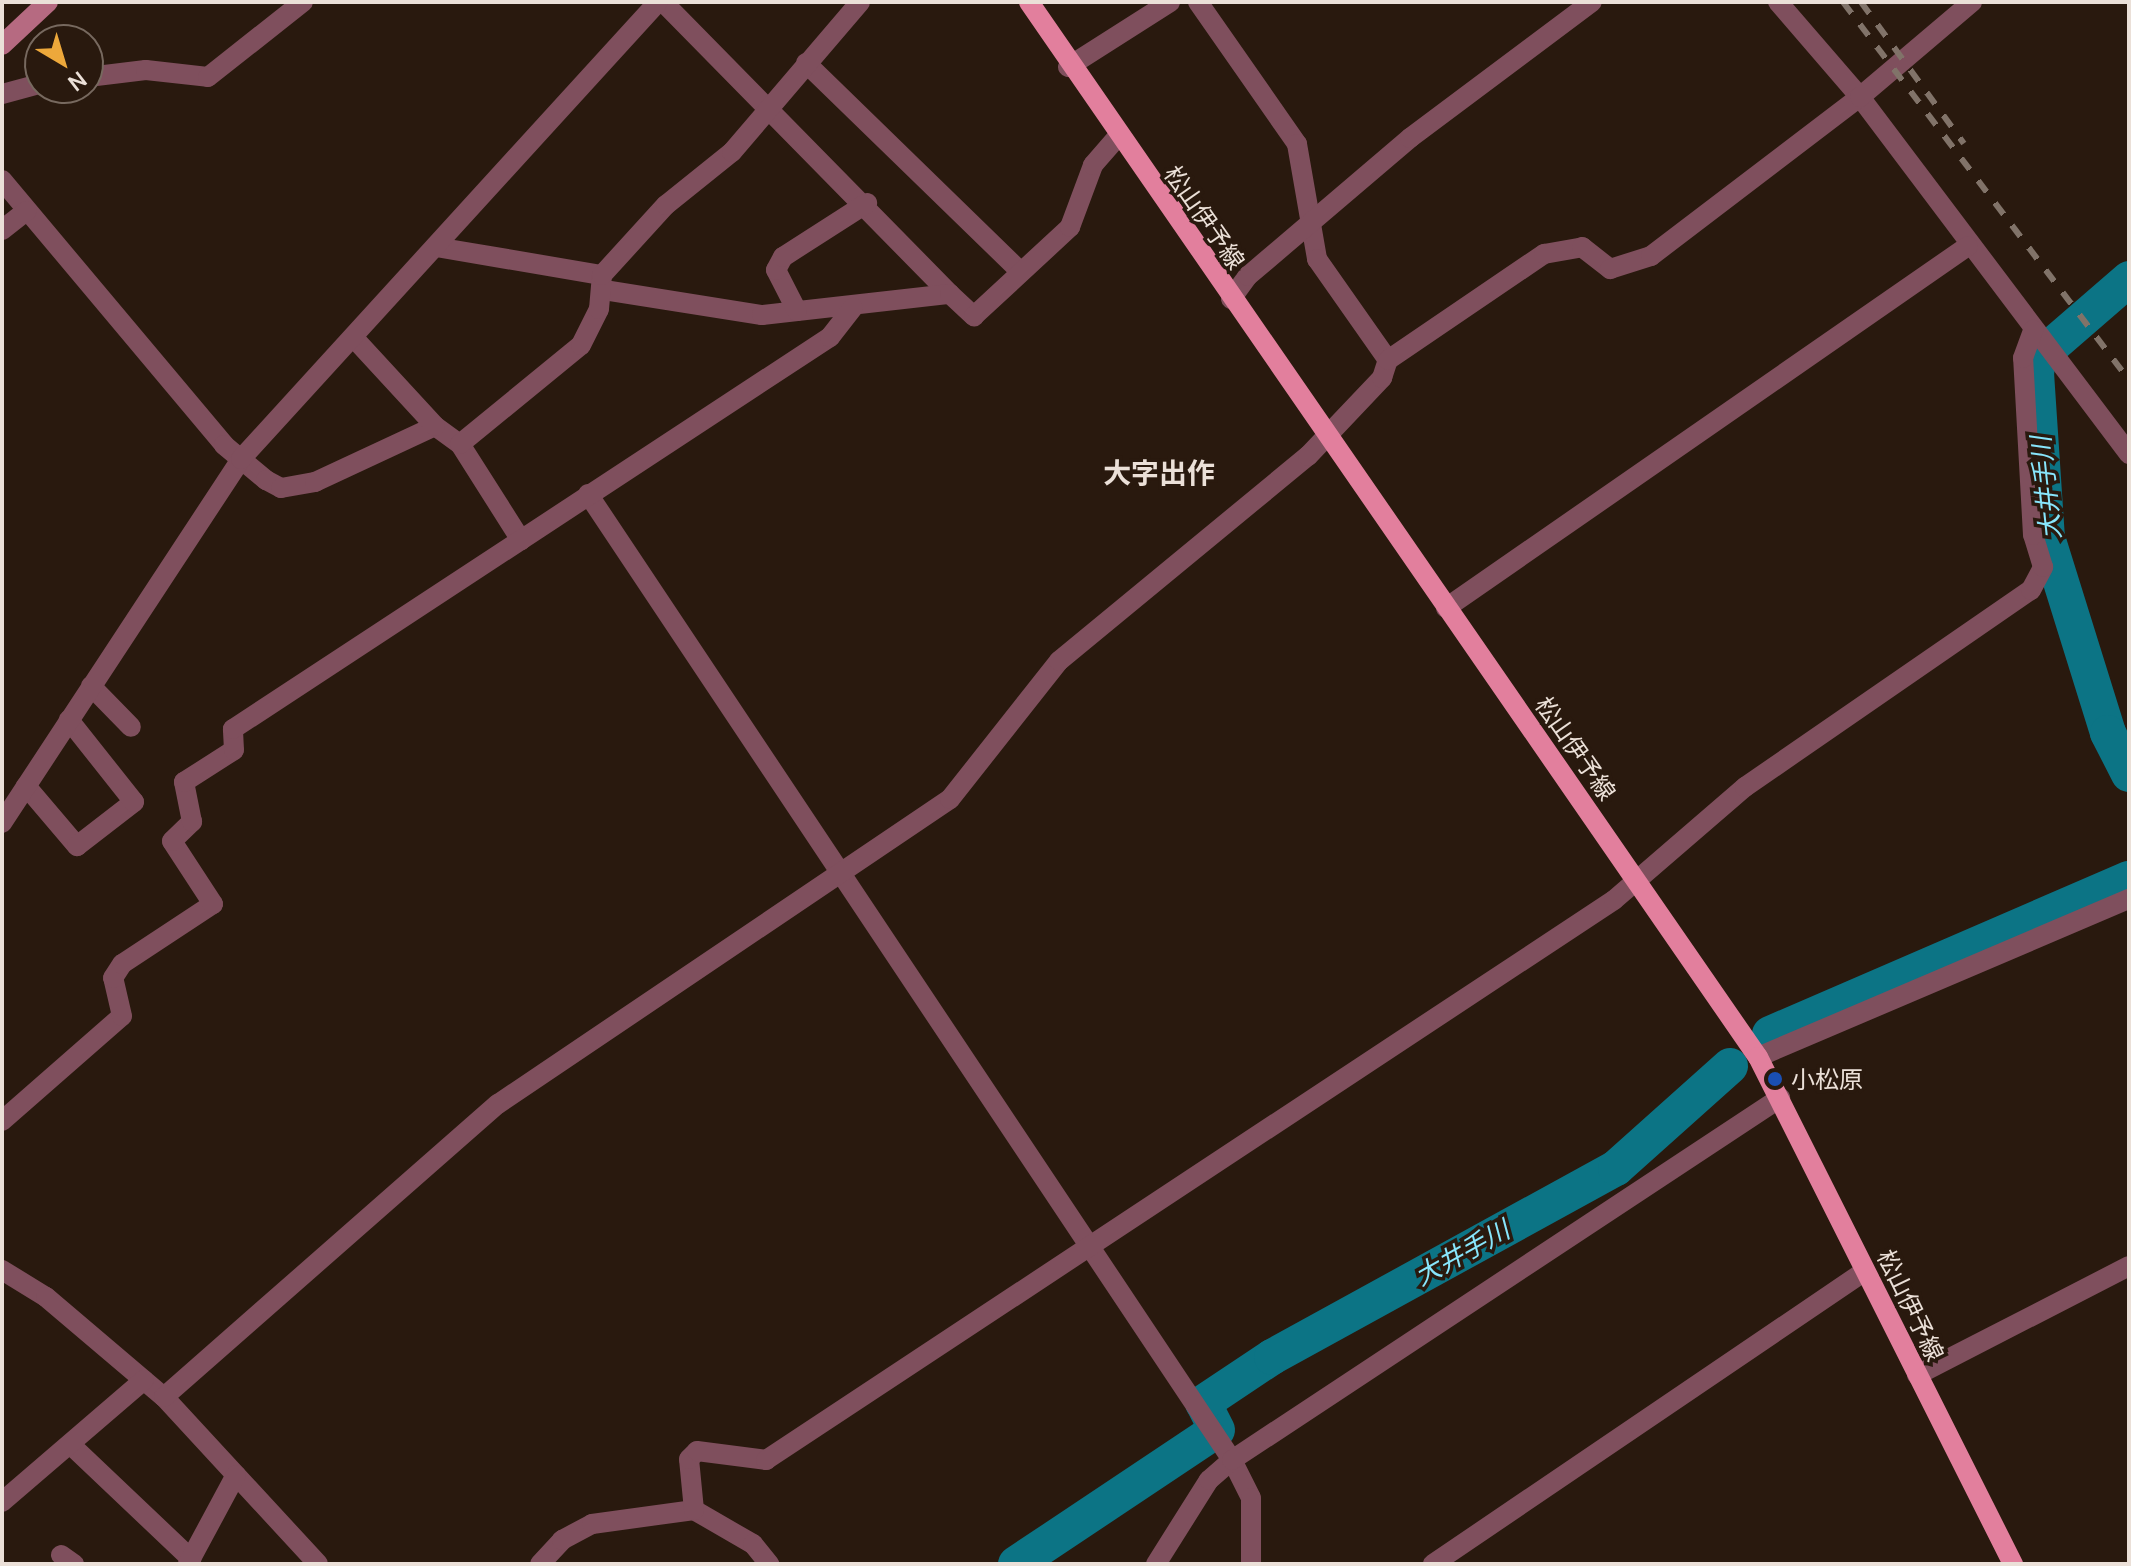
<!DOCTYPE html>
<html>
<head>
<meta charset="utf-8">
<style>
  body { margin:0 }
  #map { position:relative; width:2131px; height:1566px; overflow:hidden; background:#29190e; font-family:Manrope,"Noto Sans JP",sans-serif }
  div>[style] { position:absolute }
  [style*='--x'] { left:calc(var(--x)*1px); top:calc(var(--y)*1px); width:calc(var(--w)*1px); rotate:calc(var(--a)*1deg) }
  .river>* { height:36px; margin:-18px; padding:0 18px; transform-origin:18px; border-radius:18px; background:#0c7485 }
  .street>* { height:20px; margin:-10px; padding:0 10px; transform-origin:10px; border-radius:10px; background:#7f4f5d }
  .secondary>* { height:20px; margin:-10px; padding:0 10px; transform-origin:10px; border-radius:10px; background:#b66a81 }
  .primary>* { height:20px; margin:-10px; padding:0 10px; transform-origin:10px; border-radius:10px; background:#e27f9d }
  .rail>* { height:6px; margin-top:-3px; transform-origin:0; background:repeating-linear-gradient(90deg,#817369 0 14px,transparent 0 28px) }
  .dots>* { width:22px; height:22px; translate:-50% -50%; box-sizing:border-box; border:4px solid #29190e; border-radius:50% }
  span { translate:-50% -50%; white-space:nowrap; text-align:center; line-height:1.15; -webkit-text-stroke:7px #29190e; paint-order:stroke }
  .street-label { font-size:24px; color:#ebe0d8 }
  .poi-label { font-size:24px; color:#ebe0d8 }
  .left { translate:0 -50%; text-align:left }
  .water-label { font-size:26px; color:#88e6fc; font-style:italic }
  .quarter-label { font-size:28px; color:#ebe0d8; font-weight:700 }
  .frame { position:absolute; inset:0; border:4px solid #ebe0d8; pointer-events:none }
  .north { position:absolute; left:24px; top:24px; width:80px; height:80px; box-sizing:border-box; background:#29190e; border:2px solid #77695f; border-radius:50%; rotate:142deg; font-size:22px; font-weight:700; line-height:32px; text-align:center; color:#ebe0d8 }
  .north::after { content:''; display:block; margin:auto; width:28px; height:36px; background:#eda83b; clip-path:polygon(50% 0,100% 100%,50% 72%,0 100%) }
</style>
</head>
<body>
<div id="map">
  <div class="river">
    <div style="--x:2129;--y:279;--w:119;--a:139.1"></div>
    <div style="--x:2039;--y:357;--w:16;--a:101"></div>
    <div style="--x:2036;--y:373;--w:164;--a:86.2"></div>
    <div style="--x:2047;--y:537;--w:205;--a:72.7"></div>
    <div style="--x:2108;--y:733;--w:46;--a:62.9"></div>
    <div style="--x:1770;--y:1034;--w:391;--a:-23.4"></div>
    <div style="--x:1217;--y:1430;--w:30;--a:-117"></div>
    <div style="--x:1203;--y:1403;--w:83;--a:-33.7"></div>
    <div style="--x:1272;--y:1357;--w:393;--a:-28.8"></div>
    <div style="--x:1616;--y:1168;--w:153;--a:-41.8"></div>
    <div style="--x:1016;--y:1564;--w:231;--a:-33.7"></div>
  </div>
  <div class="street">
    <div style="--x:663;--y:2;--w:409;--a:45.5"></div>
    <div style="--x:1198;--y:2;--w:173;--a:55.1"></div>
    <div style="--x:1297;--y:144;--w:117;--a:80.1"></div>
    <div style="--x:1317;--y:259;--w:123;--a:54.9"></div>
    <div style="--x:1778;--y:2;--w:125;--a:49.2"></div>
    <div style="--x:1860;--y:97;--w:447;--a:53"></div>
    <div style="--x:806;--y:63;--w:297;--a:44.2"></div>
    <div style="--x:1068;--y:67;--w:121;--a:-32.5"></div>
    <div style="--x:88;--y:77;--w:58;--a:-6.9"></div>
    <div style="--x:146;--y:70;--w:62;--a:6.4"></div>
    <div style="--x:208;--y:77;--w:121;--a:-38.3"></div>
    <div style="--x:2;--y:94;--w:39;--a:-15"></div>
    <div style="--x:2;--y:180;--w:346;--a:50"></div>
    <div style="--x:224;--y:445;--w:55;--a:39.8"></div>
    <div style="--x:266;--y:480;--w:17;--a:28"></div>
    <div style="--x:281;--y:488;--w:35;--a:-10"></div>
    <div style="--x:315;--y:482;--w:132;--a:-25"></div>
    <div style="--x:435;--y:426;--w:31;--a:36"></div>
    <div style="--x:460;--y:444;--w:114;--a:57.6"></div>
    <div style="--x:2;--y:230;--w:31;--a:-38"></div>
    <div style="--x:436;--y:247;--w:168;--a:9.6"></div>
    <div style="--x:604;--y:290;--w:160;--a:9"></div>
    <div style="--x:762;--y:315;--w:189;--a:-6.4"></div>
    <div style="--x:950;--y:294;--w:33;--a:43"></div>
    <div style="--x:974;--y:316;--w:131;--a:-42.8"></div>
    <div style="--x:1070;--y:227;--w:66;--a:-69.6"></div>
    <div style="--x:1093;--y:165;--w:37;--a:-49"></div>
    <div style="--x:1231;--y:299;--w:29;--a:-54"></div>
    <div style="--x:1248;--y:276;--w:213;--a:-40.4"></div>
    <div style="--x:1410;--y:138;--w:227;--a:-36.8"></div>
    <div style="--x:797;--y:311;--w:46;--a:-117.1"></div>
    <div style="--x:776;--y:270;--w:15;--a:-62"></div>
    <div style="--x:783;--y:257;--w:100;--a:-32.7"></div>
    <div style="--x:353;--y:337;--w:121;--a:47.3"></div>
    <div style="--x:460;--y:444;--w:156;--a:-39.3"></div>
    <div style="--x:581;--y:345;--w:40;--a:-63.4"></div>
    <div style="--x:599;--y:309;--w:34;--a:-85"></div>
    <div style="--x:602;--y:275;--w:95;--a:-47.6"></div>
    <div style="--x:666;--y:205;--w:85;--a:-38.8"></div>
    <div style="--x:732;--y:152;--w:197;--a:-49.5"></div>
    <div style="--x:588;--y:494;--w:1161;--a:56.31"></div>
    <div style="--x:1232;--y:1460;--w:42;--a:63.4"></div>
    <div style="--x:1251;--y:1498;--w:66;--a:90"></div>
    <div style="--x:1446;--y:608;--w:635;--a:-34.74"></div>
    <div style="--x:91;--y:686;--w:57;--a:45.7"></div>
    <div style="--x:26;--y:786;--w:79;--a:49.6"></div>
    <div style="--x:77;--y:846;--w:72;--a:-37.7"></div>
    <div style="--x:134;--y:802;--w:105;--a:-128.4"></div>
    <div style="--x:2;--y:823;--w:435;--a:-56.7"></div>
    <div style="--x:241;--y:459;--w:619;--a:-47.62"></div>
    <div style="--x:1758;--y:1057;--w:403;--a:-23.1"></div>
    <div style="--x:2;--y:1121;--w:159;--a:-41.2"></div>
    <div style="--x:122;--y:1016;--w:39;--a:-103"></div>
    <div style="--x:113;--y:978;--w:17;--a:-57"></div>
    <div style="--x:122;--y:964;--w:109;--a:-33.4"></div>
    <div style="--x:213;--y:904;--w:75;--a:-123.1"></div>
    <div style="--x:172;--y:841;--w:28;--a:-44"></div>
    <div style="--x:192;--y:822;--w:41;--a:-101.3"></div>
    <div style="--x:184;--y:782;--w:59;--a:-32.6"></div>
    <div style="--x:234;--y:750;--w:21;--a:-93"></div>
    <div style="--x:233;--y:729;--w:714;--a:-33.29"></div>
    <div style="--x:830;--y:337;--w:37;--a:-52"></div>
    <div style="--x:2;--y:1270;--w:52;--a:31.5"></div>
    <div style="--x:46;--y:1297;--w:155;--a:40.3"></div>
    <div style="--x:164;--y:1397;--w:227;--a:47.3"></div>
    <div style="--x:1917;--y:1375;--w:238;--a:-27.2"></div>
    <div style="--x:164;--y:1397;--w:444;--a:-41.3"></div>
    <div style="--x:498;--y:1104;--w:545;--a:-34.01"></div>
    <div style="--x:950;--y:799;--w:176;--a:-51.7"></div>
    <div style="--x:1059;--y:661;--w:323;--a:-39.5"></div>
    <div style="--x:1308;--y:456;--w:108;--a:-46.5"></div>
    <div style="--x:1382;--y:378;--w:19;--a:-72"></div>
    <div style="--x:1388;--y:360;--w:189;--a:-34.2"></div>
    <div style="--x:1544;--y:254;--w:39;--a:-10"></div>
    <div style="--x:1582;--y:247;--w:36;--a:38"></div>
    <div style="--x:1610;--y:269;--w:43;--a:-17.6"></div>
    <div style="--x:1651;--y:256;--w:263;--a:-37.3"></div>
    <div style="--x:1860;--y:97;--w:147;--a:-40.3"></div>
    <div style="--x:71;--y:1445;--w:166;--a:43.5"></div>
    <div style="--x:2;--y:1502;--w:187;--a:-40.7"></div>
    <div style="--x:694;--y:1510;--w:68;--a:30"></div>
    <div style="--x:753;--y:1544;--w:26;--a:51"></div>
    <div style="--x:61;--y:1555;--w:16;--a:35"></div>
    <div style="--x:188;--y:1564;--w:101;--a:-61.7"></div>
    <div style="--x:540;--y:1564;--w:33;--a:-47"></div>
    <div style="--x:562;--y:1540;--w:34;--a:-28"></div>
    <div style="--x:592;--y:1524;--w:103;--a:-7.8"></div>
    <div style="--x:694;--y:1510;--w:51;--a:-95.6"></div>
    <div style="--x:689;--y:1459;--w:11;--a:-45"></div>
    <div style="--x:697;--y:1451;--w:70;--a:7.4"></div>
    <div style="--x:766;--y:1460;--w:1016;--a:-33.44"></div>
    <div style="--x:1614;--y:900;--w:173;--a:-40.8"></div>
    <div style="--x:1745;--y:787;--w:347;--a:-34.6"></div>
    <div style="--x:2031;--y:590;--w:26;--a:-62"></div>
    <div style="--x:2043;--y:567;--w:34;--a:-107"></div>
    <div style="--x:2033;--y:535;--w:177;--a:-93.2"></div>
    <div style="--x:2023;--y:358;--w:30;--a:-70"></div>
    <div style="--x:1156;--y:1564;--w:99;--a:-57.8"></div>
    <div style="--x:1209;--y:1480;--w:30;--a:-41"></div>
    <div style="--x:1232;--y:1460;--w:657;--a:-33.45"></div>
    <div style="--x:1433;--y:1564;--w:522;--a:-34.15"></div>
  </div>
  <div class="secondary">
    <div style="--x:2;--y:45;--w:63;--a:-43.1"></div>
  </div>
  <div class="primary">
    <div style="--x:1029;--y:2;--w:1282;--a:55.36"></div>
    <div style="--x:1758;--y:1057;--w:568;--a:63.3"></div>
  </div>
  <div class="rail">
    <div style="--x:1843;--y:2;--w:474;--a:52.9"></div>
    <div style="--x:1861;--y:2;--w:175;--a:54"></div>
  </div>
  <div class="dots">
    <div style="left:1775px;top:1079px;background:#1a4fb4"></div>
  </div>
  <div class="street-label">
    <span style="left:1205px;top:217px;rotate:55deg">松山伊予線</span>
    <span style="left:1576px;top:748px;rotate:55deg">松山伊予線</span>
    <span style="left:1911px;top:1305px;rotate:64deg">松山伊予線</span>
  </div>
  <div class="poi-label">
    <span class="left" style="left:1791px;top:1079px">小松原</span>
  </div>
  <div class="water-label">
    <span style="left:2046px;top:488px;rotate:-96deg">大井手川</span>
    <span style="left:1462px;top:1253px;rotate:-29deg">大井手川</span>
  </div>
  <div class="quarter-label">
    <span style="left:1159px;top:472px">大字出作</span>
  </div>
  <div class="frame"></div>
  <div class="north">N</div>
</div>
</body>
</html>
